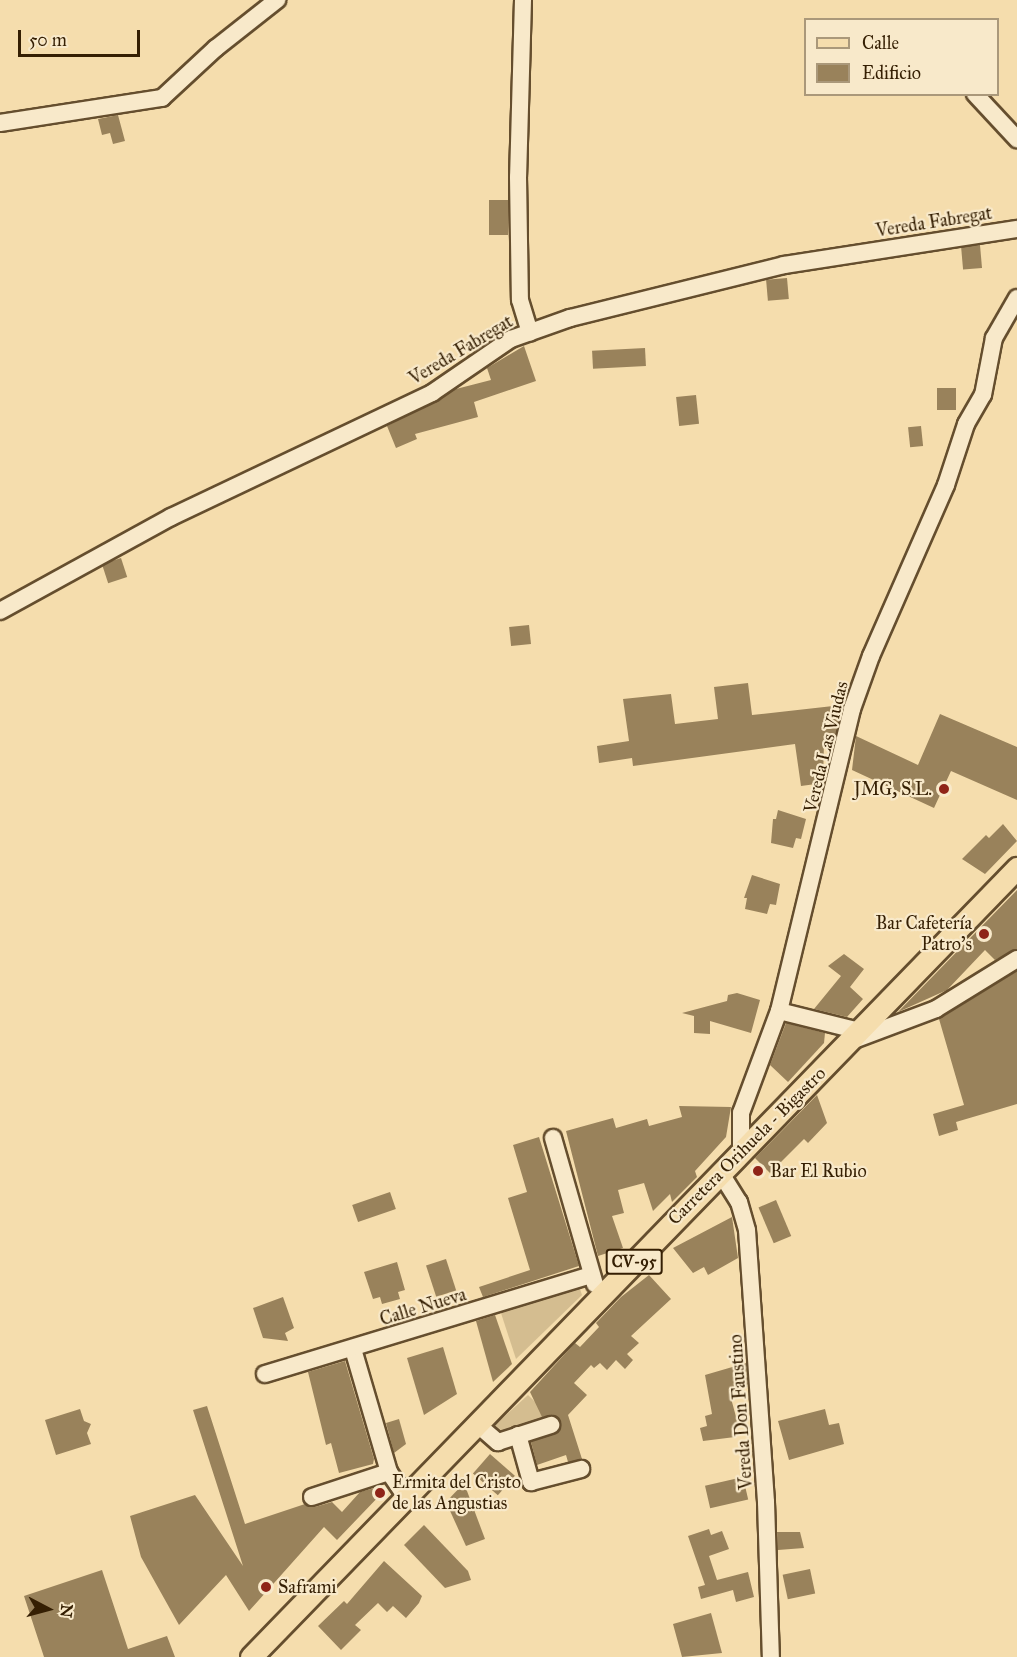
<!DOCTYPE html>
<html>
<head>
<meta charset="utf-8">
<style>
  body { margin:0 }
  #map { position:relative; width:1017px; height:1657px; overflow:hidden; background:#f5ddad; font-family:"IM FELL Great Primer",serif }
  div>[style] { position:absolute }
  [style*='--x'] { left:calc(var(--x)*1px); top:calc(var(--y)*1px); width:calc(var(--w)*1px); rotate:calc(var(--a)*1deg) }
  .green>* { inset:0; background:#d4bd90 }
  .building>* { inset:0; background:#99825b; transform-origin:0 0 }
  .roads { filter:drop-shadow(2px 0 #654e2e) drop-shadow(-2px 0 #654e2e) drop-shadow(0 2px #654e2e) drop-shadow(0 -2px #654e2e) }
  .minor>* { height:16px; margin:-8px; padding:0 8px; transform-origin:8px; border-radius:8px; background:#f8e9ca }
  .major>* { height:21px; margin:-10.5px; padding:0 10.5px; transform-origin:10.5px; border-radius:10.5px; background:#f5ddad }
  .dots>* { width:16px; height:16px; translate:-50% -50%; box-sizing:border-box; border:3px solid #f8e9ca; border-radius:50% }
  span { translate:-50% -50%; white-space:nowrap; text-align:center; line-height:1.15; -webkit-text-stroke:4.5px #f8e9ca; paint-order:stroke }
  .shield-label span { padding:2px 4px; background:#f8e9ca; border:2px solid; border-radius:4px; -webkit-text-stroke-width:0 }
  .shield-label { font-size:16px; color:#351f03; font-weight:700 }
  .street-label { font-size:18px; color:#351f03 }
  .poi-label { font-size:18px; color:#351f03 }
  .right { translate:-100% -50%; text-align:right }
  .left { translate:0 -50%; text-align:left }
  .legend { position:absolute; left:804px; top:18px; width:195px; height:78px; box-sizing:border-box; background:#f8e9ca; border:2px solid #aa987a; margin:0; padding:8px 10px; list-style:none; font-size:18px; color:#351f03 }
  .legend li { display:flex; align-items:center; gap:12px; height:30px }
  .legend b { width:30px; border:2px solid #aa987a }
  .north { position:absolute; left:18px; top:1579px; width:60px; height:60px; -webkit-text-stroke:4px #f8e9ca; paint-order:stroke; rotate:96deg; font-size:16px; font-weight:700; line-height:24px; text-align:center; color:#351f03 }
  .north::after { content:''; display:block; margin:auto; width:21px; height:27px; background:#351f03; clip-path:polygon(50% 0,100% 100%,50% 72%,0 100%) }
  .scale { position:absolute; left:18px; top:30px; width:122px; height:27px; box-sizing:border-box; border:3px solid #351f03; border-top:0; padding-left:8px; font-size:18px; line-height:21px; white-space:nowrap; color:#351f03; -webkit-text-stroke:4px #f8e9ca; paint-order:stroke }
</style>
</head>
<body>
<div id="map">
  <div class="green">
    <div style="clip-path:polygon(578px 1283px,582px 1295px,516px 1359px,500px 1310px)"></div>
    <div style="clip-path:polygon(528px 1395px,553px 1419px,507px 1435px,495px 1425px)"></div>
  </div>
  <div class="building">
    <div style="clip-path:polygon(118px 115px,125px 141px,113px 144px,110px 133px,102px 135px,98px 119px)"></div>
    <div style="left:508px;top:200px;width:35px;height:19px;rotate:90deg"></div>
    <div style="left:980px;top:245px;width:23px;height:19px;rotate:85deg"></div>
    <div style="left:787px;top:278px;width:21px;height:21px;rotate:85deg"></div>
    <div style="clip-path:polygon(524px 346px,536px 381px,474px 402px,478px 417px,415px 434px,417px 439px,396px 448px,387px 426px,456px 389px,491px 380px,487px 368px)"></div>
    <div style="left:645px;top:348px;width:18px;height:53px;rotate:87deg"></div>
    <div style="left:937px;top:388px;width:19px;height:22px"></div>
    <div style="left:696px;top:395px;width:29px;height:20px;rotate:84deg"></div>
    <div style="left:921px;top:426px;width:20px;height:13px;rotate:84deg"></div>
    <div style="left:121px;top:558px;width:20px;height:20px;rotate:72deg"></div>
    <div style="left:529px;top:625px;width:19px;height:20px;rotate:84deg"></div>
    <div style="clip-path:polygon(748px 683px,752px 715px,842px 705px,834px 741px,824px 742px,823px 783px,801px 786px,795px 744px,633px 766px,632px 758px,599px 763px,597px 746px,629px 741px,623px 699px,671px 694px,675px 724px,718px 719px,714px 687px)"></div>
    <div style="clip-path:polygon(940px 714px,1017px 747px,1017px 800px,951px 771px,934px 808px,852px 770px,856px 736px,918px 765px)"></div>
    <div style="clip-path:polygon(778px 810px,806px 819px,801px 839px,796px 838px,793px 848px,771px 843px,773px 819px,776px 819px)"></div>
    <div style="clip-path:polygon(1003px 824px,1017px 841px,985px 874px,962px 859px,986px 835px,989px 838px)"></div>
    <div style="clip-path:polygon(752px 875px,780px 884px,776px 905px,770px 904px,767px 914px,745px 909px,747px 898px,744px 898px)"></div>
    <div style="clip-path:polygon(1017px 890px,1017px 949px,995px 960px,985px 950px,947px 990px,898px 1012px)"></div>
    <div style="clip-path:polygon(844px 954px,864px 969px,850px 987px,863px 999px,847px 1017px,814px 1009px,841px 976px,828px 966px)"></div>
    <div style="clip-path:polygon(1017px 971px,1017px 1104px,956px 1122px,958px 1130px,939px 1136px,933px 1114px,964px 1105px,939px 1019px)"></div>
    <div style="clip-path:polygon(737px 993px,760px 1000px,751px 1033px,710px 1021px,710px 1034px,694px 1033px,694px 1016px,682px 1013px,727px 1001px,728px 995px)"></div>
    <div style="clip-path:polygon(786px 1023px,825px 1033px,824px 1043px,788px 1082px,770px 1065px)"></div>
    <div style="clip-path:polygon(817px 1095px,827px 1123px,808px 1143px,804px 1139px,770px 1173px,755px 1158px)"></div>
    <div style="clip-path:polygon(679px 1106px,731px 1107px,726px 1137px,695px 1171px,697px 1177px,672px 1202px,670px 1194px,653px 1211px,644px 1183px,618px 1190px,624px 1213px,612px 1216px,623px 1248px,598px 1256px,566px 1131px,613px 1118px,616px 1128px,647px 1119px,649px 1126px,682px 1117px)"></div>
    <div style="clip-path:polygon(539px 1137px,579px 1266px,483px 1297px,479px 1287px,530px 1270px,508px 1198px,527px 1192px,513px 1145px)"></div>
    <div style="left:390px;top:1192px;width:18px;height:40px;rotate:71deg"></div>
    <div style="left:776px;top:1200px;width:39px;height:19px;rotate:67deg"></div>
    <div style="clip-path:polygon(732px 1217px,738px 1258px,708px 1275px,704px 1267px,693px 1273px,673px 1248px)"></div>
    <div style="left:446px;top:1259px;width:33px;height:21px;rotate:72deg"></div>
    <div style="clip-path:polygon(397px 1262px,405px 1290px,398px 1292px,400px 1299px,382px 1304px,380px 1297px,373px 1299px,364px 1272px)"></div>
    <div style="clip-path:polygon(649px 1275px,671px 1299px,631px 1336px,639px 1343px,627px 1354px,633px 1360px,625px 1369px,616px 1360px,607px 1370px,600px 1363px,594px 1368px,591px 1365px,574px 1383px,587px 1395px,568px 1415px,582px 1459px,568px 1462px,566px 1455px,537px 1465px,531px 1442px,558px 1432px,561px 1422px,554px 1415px,542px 1417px,530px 1392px,575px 1343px,580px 1347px,599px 1327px,596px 1323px,621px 1297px)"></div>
    <div style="clip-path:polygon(283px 1297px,294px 1328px,285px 1333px,288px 1341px,263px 1338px,253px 1308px)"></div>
    <div style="clip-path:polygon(495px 1315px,512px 1364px,493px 1382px,476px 1321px)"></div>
    <div style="clip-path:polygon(443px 1347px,457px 1394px,424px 1415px,407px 1358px)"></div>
    <div style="clip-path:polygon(345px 1361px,374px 1459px,373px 1464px,339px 1473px,331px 1443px,326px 1445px,308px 1372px)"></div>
    <div style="clip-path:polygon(746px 1363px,747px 1387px,729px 1391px,738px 1424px,733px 1431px,735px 1437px,703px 1441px,700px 1428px,707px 1426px,705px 1416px,712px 1414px,705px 1375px)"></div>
    <div style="clip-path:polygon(207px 1406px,245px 1524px,305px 1504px,315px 1507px,332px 1502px,342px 1512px,360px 1492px,378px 1487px,383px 1492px,337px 1540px,324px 1527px,249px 1611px,226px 1575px,179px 1625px,141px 1557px,130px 1516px,195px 1495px,243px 1566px,193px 1410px)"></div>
    <div style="clip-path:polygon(80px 1409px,84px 1421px,91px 1424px,87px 1433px,91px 1444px,56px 1455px,45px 1420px)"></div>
    <div style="clip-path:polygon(825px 1409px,829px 1425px,839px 1423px,844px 1444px,789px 1460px,778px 1421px)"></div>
    <div style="clip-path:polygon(399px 1419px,406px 1444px,394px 1453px,386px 1423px)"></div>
    <div style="left:490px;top:1454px;width:33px;height:26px;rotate:41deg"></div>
    <div style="left:743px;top:1477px;width:23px;height:39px;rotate:77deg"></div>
    <div style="clip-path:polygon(464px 1483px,485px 1539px,466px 1546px,446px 1502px)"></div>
    <div style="clip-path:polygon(424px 1525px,468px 1571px,471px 1580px,445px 1588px,404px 1545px)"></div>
    <div style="clip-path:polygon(709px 1529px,711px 1535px,722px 1531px,729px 1549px,709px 1556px,717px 1580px,748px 1572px,754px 1597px,736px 1602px,733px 1590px,701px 1599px,698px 1587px,705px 1585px,688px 1536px)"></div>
    <div style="clip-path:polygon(777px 1532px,800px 1532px,804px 1548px,778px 1550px)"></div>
    <div style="clip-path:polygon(384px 1561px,422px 1596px,419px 1603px,406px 1618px,393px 1606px,387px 1612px,378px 1603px,355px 1625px,361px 1630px,341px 1650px,318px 1626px,344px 1601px,347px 1604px)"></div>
    <div style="left:810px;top:1569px;width:25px;height:28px;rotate:78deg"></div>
    <div style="clip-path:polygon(102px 1570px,128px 1649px,167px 1636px,175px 1657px,44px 1657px,24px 1596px)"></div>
    <div style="clip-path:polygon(711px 1613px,722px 1653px,682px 1657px,673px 1624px)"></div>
  </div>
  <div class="roads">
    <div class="minor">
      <div style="--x:523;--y:0;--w:177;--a:91.6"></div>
      <div style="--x:518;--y:177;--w:123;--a:89.1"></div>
      <div style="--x:520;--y:300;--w:34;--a:73"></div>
      <div style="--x:975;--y:94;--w:62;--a:47"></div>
      <div style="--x:0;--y:123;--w:164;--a:-8.8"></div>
      <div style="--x:162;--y:98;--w:74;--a:-42.8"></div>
      <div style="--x:216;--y:48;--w:78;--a:-38.2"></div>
      <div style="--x:0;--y:611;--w:195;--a:-28.8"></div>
      <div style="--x:171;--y:517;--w:289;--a:-25.4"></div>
      <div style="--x:432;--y:393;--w:96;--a:-34.4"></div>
      <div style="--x:511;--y:339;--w:63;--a:-19.6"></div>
      <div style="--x:570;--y:318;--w:220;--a:-13.9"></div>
      <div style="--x:784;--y:265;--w:236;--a:-8.8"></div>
      <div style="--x:779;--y:1011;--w:83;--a:13.9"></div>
      <div style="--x:851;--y:1041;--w:91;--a:-20.6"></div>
      <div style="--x:936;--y:1009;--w:95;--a:-31.7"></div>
      <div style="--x:553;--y:1138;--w:152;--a:74"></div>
      <div style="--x:741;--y:1153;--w:40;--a:-90"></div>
      <div style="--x:741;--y:1113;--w:109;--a:-69.6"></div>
      <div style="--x:779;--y:1011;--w:311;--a:-76.4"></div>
      <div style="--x:852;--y:709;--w:56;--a:-70.3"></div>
      <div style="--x:871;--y:656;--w:187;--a:-66.3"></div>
      <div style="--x:946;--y:485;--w:64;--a:-71.8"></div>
      <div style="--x:966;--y:424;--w:34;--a:-60"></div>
      <div style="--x:983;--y:395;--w:58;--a:-79.1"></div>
      <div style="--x:994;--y:338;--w:46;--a:-60.1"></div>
      <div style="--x:720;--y:1172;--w:36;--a:58"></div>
      <div style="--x:739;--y:1202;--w:29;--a:74"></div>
      <div style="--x:747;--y:1230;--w:273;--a:86"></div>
      <div style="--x:766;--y:1502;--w:155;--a:88.2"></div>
      <div style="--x:353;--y:1349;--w:128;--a:73.7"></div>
      <div style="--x:389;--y:1472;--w:30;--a:56"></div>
      <div style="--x:265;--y:1374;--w:341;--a:-16.9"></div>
      <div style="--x:477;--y:1424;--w:28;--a:41"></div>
      <div style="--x:498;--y:1442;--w:56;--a:-17.8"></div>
      <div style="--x:518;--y:1435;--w:49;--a:74.5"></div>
      <div style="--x:531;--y:1482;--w:52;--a:-14.6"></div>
      <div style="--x:312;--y:1497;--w:81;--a:-18"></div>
    </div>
    <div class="major">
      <div style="--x:251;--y:1657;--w:1100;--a:-45.85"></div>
    </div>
  </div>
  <div class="dots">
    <div style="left:944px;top:789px;background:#8f2418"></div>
    <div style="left:984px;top:934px;background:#8f2418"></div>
    <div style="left:758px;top:1171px;background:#8f2418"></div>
    <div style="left:380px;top:1493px;background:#8f2418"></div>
    <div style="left:266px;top:1587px;background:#8f2418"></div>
  </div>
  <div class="shield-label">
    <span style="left:634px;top:1262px">CV-95</span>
  </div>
  <div class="street-label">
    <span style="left:934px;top:222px;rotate:-9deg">Vereda Fabregat</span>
    <span style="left:461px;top:350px;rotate:-31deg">Vereda Fabregat</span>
    <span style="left:826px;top:747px;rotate:-76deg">Vereda Las Viudas</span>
    <span style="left:747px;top:1146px;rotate:-45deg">Carretera Orihuela - Bigastro</span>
    <span style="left:423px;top:1307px;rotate:-17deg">Calle Nueva</span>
    <span style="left:741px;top:1412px;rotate:-94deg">Vereda Don Faustino</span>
  </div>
  <div class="poi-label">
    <span class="right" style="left:932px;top:789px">JMG, S.L.</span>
    <span class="right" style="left:972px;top:934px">Bar Cafetería<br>Patro's</span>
    <span class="left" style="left:770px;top:1171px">Bar El Rubio</span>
    <span class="left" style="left:392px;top:1493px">Ermita del Cristo<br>de las Angustias</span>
    <span class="left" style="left:278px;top:1587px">Saframi</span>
  </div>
  <ul class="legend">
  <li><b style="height:8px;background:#f5ddad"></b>Calle</li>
  <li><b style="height:16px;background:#99825b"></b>Edificio</li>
  </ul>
  <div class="north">N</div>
  <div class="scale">50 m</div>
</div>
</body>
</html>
